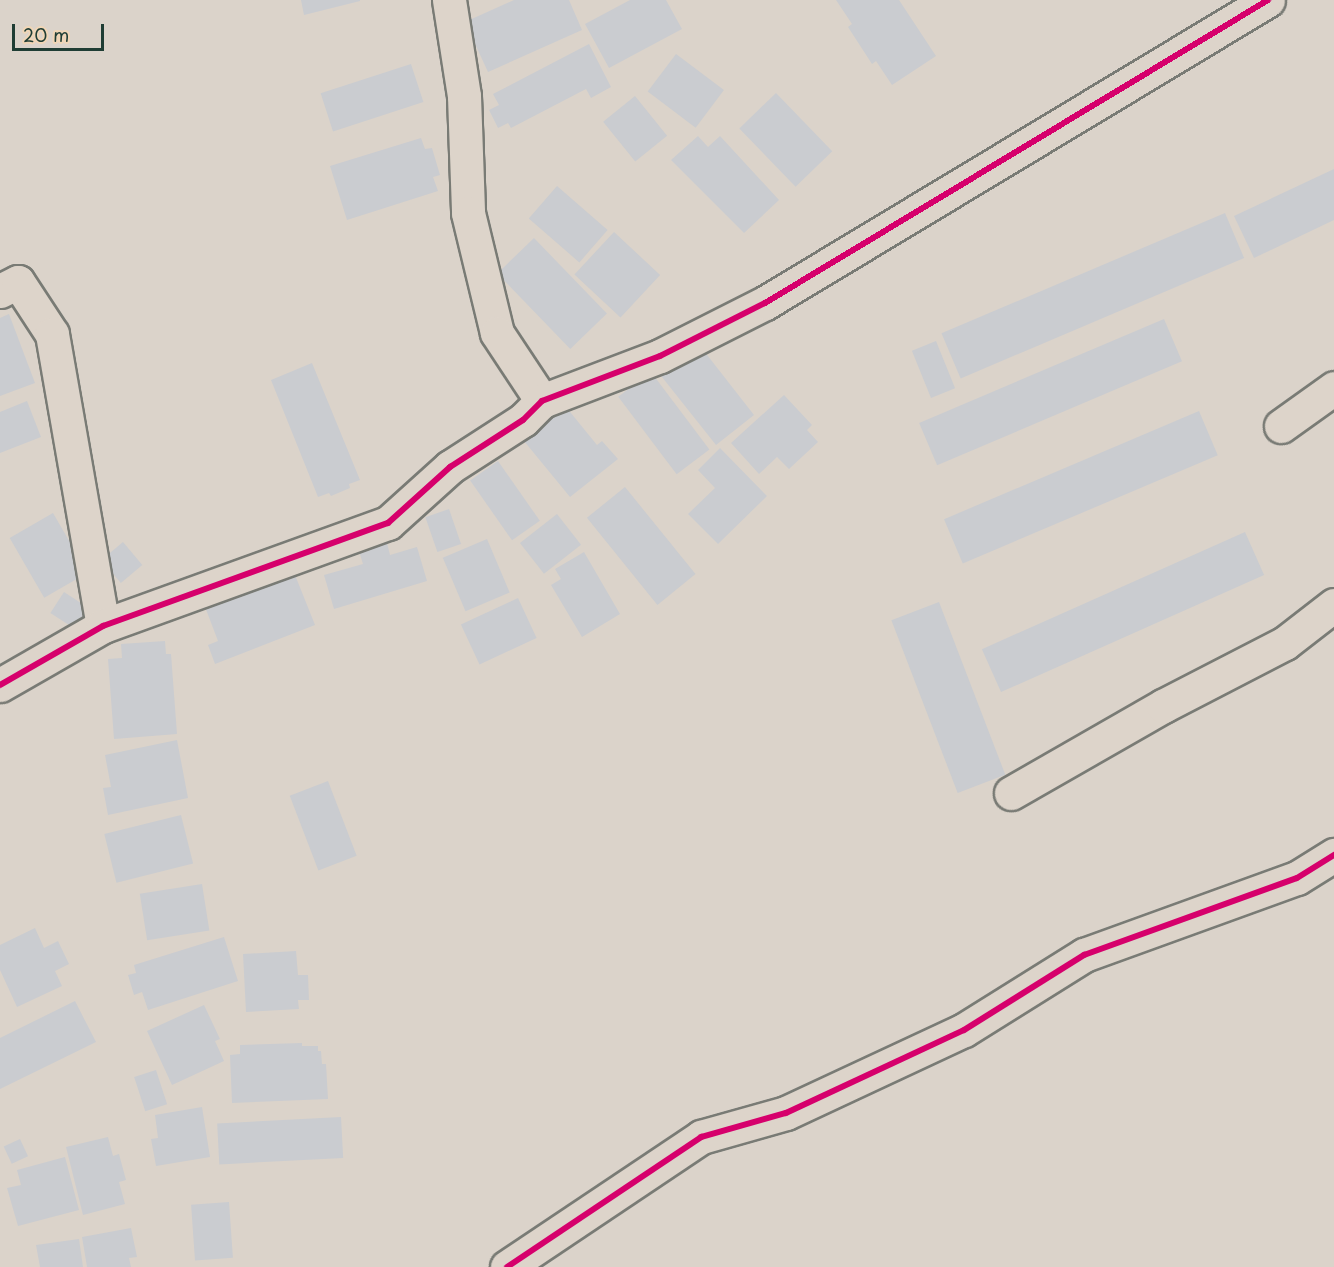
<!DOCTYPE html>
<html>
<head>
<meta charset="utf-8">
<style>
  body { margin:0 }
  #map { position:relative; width:1334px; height:1267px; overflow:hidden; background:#dbd3ca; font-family:"Playpen Sans",sans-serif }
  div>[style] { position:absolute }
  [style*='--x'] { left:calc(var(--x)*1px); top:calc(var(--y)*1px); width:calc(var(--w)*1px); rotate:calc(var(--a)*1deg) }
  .building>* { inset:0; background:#caccd0; transform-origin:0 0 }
  .roads { filter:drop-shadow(2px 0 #797b75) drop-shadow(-2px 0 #797b75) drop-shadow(0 2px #797b75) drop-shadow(0 -2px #797b75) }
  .street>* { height:33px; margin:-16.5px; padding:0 16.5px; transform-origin:16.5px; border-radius:16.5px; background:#ddd4ca }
  .cycleway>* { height:6px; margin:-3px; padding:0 3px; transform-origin:3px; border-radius:3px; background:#d6006c }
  span { translate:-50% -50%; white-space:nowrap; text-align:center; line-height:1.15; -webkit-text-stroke:6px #f0d6b7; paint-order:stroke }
  .scale { position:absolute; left:12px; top:24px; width:92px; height:27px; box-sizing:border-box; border:3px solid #1f3d34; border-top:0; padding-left:8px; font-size:18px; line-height:21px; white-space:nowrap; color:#1f3d34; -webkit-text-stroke:4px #f0d6b7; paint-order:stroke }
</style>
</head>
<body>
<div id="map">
  <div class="building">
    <div style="clip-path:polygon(301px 0,360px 0,360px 1px,304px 15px)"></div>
    <div style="clip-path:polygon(514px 0,569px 0,582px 30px,488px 72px,465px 22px)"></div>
    <div style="clip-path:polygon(630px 0,666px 0,682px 29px,609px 68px,585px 24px)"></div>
    <div style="clip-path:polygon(836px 0,899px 0,936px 56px,892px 85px,876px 61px,872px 64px,848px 27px,852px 24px)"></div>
    <div style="clip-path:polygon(589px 44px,611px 87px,591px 98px,586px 89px,511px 128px,508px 123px,498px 128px,489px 110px,499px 105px,493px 94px)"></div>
    <div style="left:676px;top:54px;width:60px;height:47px;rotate:37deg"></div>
    <div style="left:411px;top:64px;width:40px;height:95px;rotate:72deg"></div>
    <div style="left:776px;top:93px;width:81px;height:51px;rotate:46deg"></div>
    <div style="left:635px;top:96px;width:51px;height:41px;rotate:51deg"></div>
    <div style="clip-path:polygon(698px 136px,708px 147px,720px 136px,779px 200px,744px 233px,671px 160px)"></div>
    <div style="clip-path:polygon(421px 138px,425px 149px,432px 148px,440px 175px,433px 177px,438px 191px,347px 220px,330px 166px)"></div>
    <div style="clip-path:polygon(1334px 169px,1334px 220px,1254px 258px,1234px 216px)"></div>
    <div style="left:557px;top:186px;width:67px;height:43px;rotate:41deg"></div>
    <div style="left:1225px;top:213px;width:49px;height:308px;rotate:67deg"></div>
    <div style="left:614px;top:232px;width:63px;height:58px;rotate:43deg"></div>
    <div style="left:534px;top:238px;width:105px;height:51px;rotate:46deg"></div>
    <div style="clip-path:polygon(9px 314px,35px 383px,0 396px,0 318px)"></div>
    <div style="left:1164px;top:319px;width:46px;height:266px;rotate:67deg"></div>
    <div style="left:936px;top:341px;width:51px;height:26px;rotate:68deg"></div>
    <div style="clip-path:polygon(704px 351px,754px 415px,716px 445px,658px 372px,680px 354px,688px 364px)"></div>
    <div style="clip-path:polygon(312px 363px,360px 480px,349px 484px,350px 488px,331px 496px,329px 493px,318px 497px,271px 380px)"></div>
    <div style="left:651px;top:372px;width:97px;height:41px;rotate:53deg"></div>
    <div style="clip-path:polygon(784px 395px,812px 425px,807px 430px,818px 442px,789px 469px,777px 457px,759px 474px,731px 443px)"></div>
    <div style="clip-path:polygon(27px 401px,41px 437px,0 453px,0 412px)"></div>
    <div style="clip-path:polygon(566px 407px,597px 445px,602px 441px,618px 459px,570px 497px,524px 441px)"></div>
    <div style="left:1199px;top:411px;width:48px;height:277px;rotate:67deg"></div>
    <div style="clip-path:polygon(720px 448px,767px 496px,718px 544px,688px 514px,715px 488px,698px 470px)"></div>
    <div style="left:498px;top:461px;width:73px;height:34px;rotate:55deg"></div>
    <div style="left:625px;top:487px;width:112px;height:49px;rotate:51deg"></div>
    <div style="left:449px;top:509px;width:37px;height:25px;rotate:71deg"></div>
    <div style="left:53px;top:513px;width:69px;height:50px;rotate:60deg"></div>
    <div style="left:557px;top:514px;width:39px;height:47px;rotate:52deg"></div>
    <div style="left:1245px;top:532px;width:47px;height:288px;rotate:66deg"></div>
    <div style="clip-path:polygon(386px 539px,390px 555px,417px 547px,427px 581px,334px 609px,324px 575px,363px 564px,358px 548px)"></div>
    <div style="left:487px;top:539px;width:58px;height:48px;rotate:67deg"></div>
    <div style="left:123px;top:542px;width:30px;height:28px;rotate:50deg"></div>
    <div style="clip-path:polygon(584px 552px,620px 614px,582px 637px,551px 585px,561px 579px,555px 569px)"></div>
    <div style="clip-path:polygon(295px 575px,315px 625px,215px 664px,208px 645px,218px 641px,204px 604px,251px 585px,253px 592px)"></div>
    <div style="left:64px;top:592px;width:31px;height:25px;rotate:33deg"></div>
    <div style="left:518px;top:598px;width:44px;height:63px;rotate:65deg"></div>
    <div style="left:939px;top:602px;width:185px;height:51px;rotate:69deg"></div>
    <div style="clip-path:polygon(165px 641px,166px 654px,171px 654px,177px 734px,114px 739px,108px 659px,122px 658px,121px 644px)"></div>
    <div style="clip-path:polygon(177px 740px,188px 798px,108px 815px,103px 788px,111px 787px,105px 755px)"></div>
    <div style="left:328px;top:781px;width:80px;height:41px;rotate:69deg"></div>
    <div style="left:181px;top:815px;width:50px;height:79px;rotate:76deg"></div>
    <div style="left:202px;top:884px;width:47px;height:63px;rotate:81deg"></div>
    <div style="clip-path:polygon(35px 928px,44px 948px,58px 941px,69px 964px,55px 971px,62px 986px,17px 1007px,0 970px,0 945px)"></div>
    <div style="clip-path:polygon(224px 937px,238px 981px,148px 1010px,142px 992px,134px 995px,128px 975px,136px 973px,134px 965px)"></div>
    <div style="clip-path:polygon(296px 951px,298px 975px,308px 975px,309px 1000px,298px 1000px,299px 1009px,246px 1012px,243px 954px)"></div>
    <div style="clip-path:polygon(75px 1001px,96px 1042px,0 1089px,0 1038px)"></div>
    <div style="clip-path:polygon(204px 1005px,220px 1039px,215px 1041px,224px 1061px,172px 1085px,147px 1031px)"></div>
    <div style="clip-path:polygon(302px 1043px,302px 1046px,318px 1046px,318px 1051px,321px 1051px,322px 1064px,326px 1064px,328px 1099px,232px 1103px,230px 1055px,240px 1054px,240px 1045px)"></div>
    <div style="left:156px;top:1070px;width:36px;height:23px;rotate:72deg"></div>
    <div style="clip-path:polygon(202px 1107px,210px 1157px,156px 1166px,151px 1139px,158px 1138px,155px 1115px)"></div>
    <div style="left:341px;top:1117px;width:41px;height:124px;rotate:87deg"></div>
    <div style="clip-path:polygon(108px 1137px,113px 1156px,119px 1154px,126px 1180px,119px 1182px,125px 1204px,83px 1215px,66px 1147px)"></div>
    <div style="left:20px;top:1139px;width:19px;height:18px;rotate:65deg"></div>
    <div style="clip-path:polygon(65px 1157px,79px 1210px,18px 1226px,7px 1188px,21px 1185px,17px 1170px)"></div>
    <div style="left:229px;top:1202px;width:56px;height:38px;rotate:86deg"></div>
    <div style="clip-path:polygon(131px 1228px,137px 1257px,129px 1258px,131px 1267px,87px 1267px,82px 1237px)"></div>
    <div style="clip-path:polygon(79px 1239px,83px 1267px,40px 1267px,36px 1245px)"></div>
  </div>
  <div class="roads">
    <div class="street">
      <div style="--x:449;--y:0;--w:97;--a:81.1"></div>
      <div style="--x:464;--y:96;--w:117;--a:88"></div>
      <div style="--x:468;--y:213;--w:123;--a:76.4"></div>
      <div style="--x:497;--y:333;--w:82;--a:56.5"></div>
      <div style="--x:0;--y:291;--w:20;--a:-27"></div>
      <div style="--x:18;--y:282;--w:62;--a:56.8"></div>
      <div style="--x:52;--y:334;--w:296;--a:80.1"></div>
      <div style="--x:1281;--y:426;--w:65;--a:-35.6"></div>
      <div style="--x:0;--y:685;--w:119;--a:-29.8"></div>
      <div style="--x:103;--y:626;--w:303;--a:-19.9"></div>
      <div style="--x:388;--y:523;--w:84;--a:-42.1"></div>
      <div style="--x:450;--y:467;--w:87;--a:-32.8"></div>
      <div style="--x:523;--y:420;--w:27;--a:-45"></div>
      <div style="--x:542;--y:401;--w:126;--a:-20.9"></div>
      <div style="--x:660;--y:356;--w:118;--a:-26.8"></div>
      <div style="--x:765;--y:303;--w:587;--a:-31.06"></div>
      <div style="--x:1011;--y:793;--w:175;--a:-29.8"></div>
      <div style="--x:1163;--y:706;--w:137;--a:-27.3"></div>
      <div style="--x:1285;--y:643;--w:62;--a:-37.8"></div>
      <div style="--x:507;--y:1267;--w:234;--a:-33.8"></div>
      <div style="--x:701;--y:1137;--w:88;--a:-15.8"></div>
      <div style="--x:786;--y:1113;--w:196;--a:-25"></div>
      <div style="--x:964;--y:1030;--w:142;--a:-32"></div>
      <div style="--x:1084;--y:955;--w:226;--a:-19.9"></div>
      <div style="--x:1297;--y:878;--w:44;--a:-31.9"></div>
    </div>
  </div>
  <div class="cycleway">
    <div style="--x:0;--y:685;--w:119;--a:-29.8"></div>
    <div style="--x:103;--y:626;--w:303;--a:-19.9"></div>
    <div style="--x:388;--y:523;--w:84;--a:-42.1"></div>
    <div style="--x:450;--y:467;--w:87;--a:-32.8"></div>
    <div style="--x:523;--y:420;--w:27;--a:-45"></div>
    <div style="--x:542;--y:401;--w:126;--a:-20.9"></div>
    <div style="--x:660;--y:356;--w:118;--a:-26.8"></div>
    <div style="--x:765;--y:303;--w:587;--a:-31.06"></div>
    <div style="--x:507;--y:1267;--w:234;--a:-33.8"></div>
    <div style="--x:701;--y:1137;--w:88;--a:-15.8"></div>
    <div style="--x:786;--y:1113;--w:196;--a:-25"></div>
    <div style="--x:964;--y:1030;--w:142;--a:-32"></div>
    <div style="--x:1084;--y:955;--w:226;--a:-19.9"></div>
    <div style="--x:1297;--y:878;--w:44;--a:-31.9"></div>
  </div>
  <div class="scale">20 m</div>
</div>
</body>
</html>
